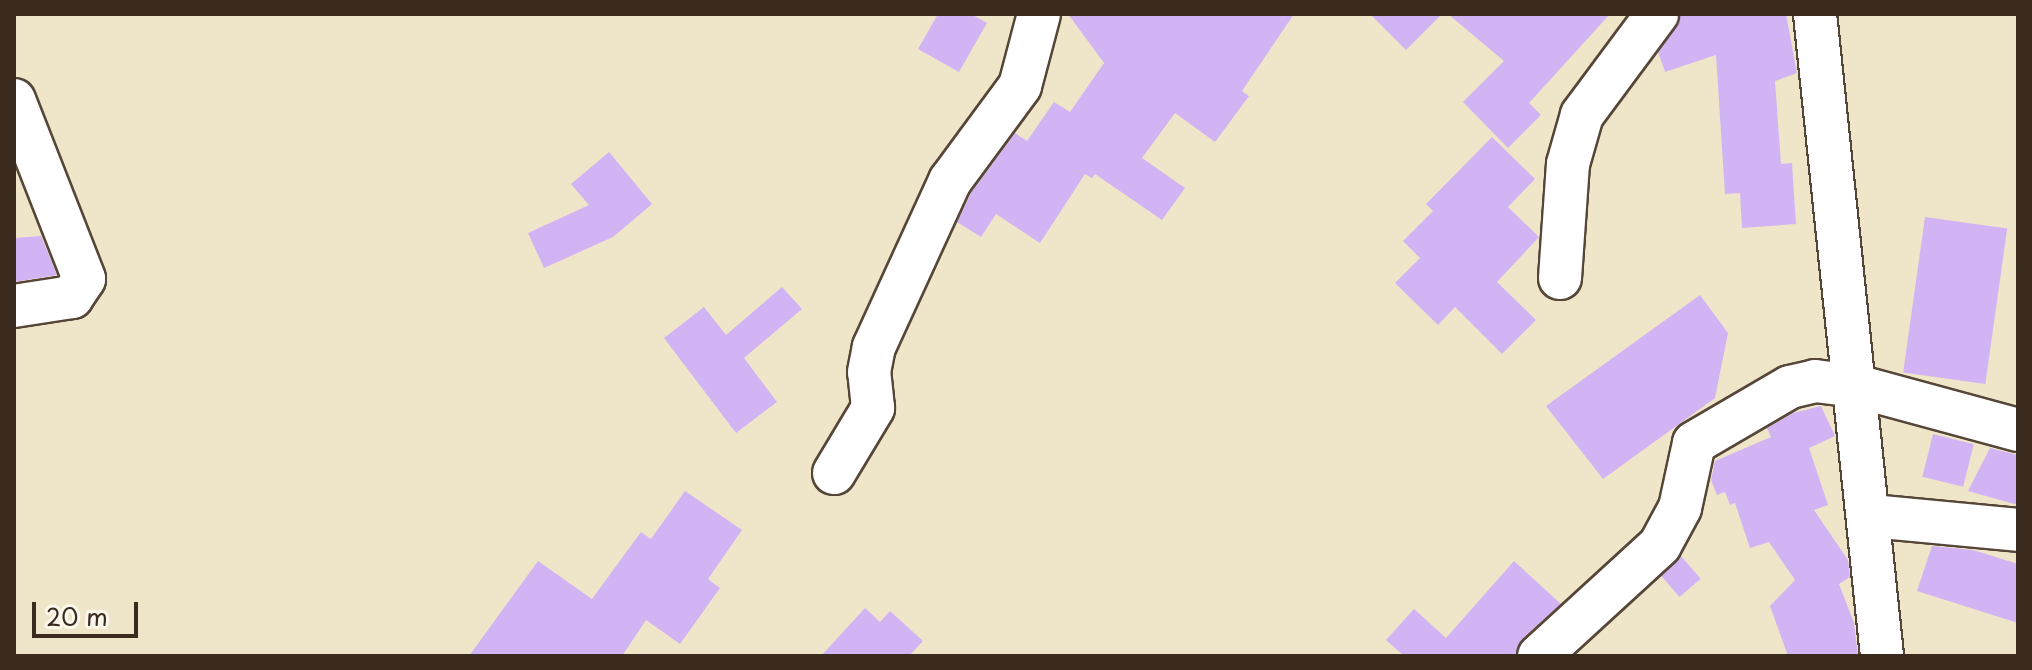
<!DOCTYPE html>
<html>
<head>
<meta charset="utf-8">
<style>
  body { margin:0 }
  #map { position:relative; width:2032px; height:670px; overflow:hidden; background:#efe5c8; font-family:"Playpen Sans",sans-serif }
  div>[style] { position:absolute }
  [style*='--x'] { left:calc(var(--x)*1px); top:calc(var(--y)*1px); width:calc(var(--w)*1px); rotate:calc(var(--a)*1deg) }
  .building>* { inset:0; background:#d2b4f5; transform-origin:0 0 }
  .roads { filter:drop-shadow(2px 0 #564638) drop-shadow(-2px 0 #564638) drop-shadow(0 2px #564638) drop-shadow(0 -2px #564638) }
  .minor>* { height:42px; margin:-21px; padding:0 21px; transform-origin:21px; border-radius:21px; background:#fff }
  span { translate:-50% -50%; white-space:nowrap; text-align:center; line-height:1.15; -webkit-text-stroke:6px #fbf7ec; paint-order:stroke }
  .frame { position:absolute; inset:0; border:16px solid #3b2a1e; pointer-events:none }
  .scale { position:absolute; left:32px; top:602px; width:106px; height:36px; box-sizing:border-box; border:4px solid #3b2a1e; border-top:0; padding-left:10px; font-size:24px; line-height:28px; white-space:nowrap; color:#3b2a1e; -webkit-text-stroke:6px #fbf7ec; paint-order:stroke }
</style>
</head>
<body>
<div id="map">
  <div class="building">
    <div style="clip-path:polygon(938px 14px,971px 14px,987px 23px,959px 72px,918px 49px)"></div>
    <div style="clip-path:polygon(1068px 14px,1294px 14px,1242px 91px,1249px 96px,1215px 142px,1175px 113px,1142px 158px,1185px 188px,1162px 220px,1095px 174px,1092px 178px,1085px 174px,1040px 243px,996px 214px,981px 237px,957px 222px,971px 193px,1015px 133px,1027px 141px,1054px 102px,1070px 112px,1104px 63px)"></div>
    <div style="clip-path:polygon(1370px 14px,1442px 14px,1406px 50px)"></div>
    <div style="clip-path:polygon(1448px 14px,1610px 14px,1529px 103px,1541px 115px,1508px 148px,1463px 102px,1504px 61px)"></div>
    <div style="clip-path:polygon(1681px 14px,1786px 14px,1797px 73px,1775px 81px,1781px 164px,1792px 163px,1796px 224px,1742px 228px,1740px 193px,1725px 194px,1716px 55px,1665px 72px,1658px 52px)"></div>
    <div style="clip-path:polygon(1492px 137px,1535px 179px,1508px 207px,1539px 237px,1497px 282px,1536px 320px,1502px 354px,1455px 307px,1438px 325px,1395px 283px,1420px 258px,1403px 241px,1433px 211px,1426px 204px)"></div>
    <div style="clip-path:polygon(609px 152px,652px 204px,613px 237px,544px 268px,528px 233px,589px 205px,571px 184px)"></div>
    <div style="left:1925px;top:217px;width:83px;height:157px;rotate:8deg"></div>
    <div style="clip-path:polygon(41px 236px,57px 275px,14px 282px,14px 238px)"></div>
    <div style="clip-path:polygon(782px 287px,802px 309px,744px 358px,777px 402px,736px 433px,664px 338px,704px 307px,726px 335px)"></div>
    <div style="clip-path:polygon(1700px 295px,1728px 333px,1715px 398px,1603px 479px,1546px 406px)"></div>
    <div style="clip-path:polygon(1821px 406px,1835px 436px,1809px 448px,1828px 505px,1814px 510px,1848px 560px,1850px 577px,1839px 584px,1854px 623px,1858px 656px,1788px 656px,1770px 606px,1795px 580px,1769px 542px,1750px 548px,1735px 503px,1730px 505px,1725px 492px,1717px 495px,1711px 480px,1715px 461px,1771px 437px,1767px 428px,1793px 413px)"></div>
    <div style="left:1933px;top:434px;width:42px;height:44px;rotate:14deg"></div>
    <div style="clip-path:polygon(1990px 448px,2018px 455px,2018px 505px,1968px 491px)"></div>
    <div style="clip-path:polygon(685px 491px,742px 530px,708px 579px,720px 588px,680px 644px,646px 620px,622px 656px,469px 656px,538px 561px,592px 599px,641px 532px,651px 539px)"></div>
    <div style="clip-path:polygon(1932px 546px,1973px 550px,2018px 564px,2018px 623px,1917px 591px)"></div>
    <div style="left:1681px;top:556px;width:30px;height:28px;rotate:49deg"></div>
    <div style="clip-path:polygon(1514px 561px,1561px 604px,1523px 638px,1516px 656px,1404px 656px,1386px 640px,1414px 609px,1446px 638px)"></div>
    <div style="clip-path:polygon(865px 608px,880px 622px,890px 611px,923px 641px,909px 656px,821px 656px)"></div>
  </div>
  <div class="roads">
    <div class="minor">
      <div style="--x:1815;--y:14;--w:645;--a:84.04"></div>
      <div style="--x:14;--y:100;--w:192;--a:68.6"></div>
      <div style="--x:84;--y:279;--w:22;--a:124"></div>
      <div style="--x:72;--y:297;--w:59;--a:171.2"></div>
      <div style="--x:1560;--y:278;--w:114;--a:-86"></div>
      <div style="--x:1568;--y:164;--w:51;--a:-74.1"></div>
      <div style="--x:1582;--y:115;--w:126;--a:-53.4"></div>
      <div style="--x:834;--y:473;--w:76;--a:-59"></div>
      <div style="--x:873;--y:408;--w:36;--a:-96"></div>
      <div style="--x:869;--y:372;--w:25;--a:-79"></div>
      <div style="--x:874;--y:347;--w:183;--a:-65.4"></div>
      <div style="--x:950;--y:181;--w:118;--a:-53.6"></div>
      <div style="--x:1020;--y:86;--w:74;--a:-75.2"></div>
      <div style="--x:1871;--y:516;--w:148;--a:5.4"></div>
      <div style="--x:1539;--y:656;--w:164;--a:-42.5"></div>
      <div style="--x:1660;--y:545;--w:42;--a:-61.6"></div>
      <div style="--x:1680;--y:508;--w:66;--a:-77.8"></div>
      <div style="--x:1694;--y:443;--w:111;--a:-30.3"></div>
      <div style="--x:1790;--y:387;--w:26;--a:-13"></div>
      <div style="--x:1815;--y:381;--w:41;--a:7"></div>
      <div style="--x:1856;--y:386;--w:168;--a:15.2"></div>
    </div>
  </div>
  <div class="frame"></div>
  <div class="scale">20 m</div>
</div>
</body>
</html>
